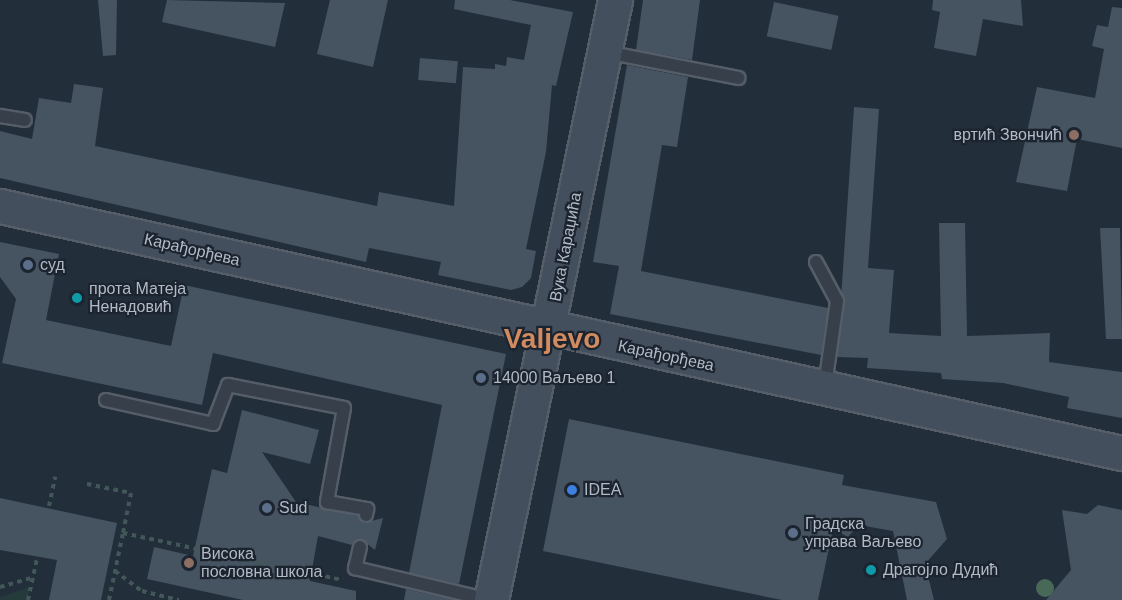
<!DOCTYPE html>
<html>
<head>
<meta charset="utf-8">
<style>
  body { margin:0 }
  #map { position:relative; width:1122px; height:600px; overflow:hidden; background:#222e3a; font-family:Helvetica,sans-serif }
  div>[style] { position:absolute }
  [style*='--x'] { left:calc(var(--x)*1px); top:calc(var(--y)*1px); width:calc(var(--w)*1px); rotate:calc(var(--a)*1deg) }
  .green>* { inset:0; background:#243a3b }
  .building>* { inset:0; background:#465361; transform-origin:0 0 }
  .path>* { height:4px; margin-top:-2px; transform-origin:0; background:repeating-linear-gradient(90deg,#425758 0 4.5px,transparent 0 9px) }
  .roads { filter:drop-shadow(2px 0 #545d68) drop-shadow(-2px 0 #545d68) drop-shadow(0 2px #545d68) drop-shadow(0 -2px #545d68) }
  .lane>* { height:12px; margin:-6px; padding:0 6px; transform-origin:6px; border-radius:6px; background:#363f4a }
  .secondary>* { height:33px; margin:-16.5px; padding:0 16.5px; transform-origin:16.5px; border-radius:16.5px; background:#444f5d }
  .trees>* { width:18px; height:18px; margin:-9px; border-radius:50%; background:#486858 }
  .dots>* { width:16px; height:16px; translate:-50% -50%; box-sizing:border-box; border:3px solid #1b242f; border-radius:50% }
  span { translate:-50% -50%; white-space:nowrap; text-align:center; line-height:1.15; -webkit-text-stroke:4.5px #1b242f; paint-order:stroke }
  .poi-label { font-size:16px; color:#b1bac6 }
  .right { translate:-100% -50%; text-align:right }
  .left { translate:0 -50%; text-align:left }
  .street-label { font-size:16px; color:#b1bac6 }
  .town-label { font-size:28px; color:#d28b60; font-weight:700 }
</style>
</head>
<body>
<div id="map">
  <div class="green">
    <div style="clip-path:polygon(30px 587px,27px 600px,0 600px,0 597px)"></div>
  </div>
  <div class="building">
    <div style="clip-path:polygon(98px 0,117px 0,116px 55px,103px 56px)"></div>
    <div style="clip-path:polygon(167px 0,285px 3px,275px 47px,162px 22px)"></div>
    <div style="clip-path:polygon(330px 0,388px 0,373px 67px,317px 54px)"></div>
    <div style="clip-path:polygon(455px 0,510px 0,573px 12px,556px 86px,552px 85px,546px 152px,526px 249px,536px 251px,531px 278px,522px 287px,511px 290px,438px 275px,441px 262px,369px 248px,366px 262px,0 178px,0 131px,32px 139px,39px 98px,71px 103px,74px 84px,103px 88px,95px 146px,377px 206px,379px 192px,454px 206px,463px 67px,495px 69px,495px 64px,506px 66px,507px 57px,524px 60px,531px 25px,454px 9px)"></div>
    <div style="clip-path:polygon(643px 0,700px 0,692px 60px,636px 50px)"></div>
    <div style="clip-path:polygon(933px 0,1021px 0,1023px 26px,983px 19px,976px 56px,934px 48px,940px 12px,932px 10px)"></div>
    <div style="left:774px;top:2px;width:66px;height:35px;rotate:12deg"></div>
    <div style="clip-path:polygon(1112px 7px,1122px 8px,1122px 148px,1077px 139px,1067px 191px,1016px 182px,1037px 87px,1095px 98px,1104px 49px,1092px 46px,1097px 25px,1108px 27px)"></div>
    <div style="left:420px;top:58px;width:38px;height:22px;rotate:5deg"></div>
    <div style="clip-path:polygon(627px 65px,688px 77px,677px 147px,662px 145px,641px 271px,828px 308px,821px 355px,610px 314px,619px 266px,593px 262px)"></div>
    <div style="clip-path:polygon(854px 107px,879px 109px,868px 268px,894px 270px,889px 333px,941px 336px,939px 223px,965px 223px,967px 336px,1050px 333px,1049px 362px,1122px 372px,1122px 418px,1067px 408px,1069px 397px,1003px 383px,942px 379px,941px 373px,867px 368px,868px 358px,837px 357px)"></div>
    <div style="clip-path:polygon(1100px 228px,1120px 228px,1122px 339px,1106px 339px)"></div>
    <div style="clip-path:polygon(0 242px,59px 254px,46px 320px,171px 346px,184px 285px,506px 354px,459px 584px,409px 573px,442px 405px,213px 353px,202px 405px,2px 363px,16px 299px,0 277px)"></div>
    <div style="clip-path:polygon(242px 410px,319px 430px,310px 464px,262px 452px,296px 502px,358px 516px,364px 523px,383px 518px,375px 550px,361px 539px,352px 545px,318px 536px,310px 581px,356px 591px,356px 600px,243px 600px,147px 579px,154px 547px,193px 556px,212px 469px,227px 473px)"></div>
    <div style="clip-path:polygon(569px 419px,844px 475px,842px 485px,936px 502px,947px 539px,925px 564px,934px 600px,907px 600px,893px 531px,859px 525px,848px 537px,833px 529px,818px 600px,782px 600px,543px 551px)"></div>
    <div style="clip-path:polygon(0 498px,117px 523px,101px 600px,49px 600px,57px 560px,0 550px)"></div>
    <div style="clip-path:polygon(1098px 505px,1122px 510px,1122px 600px,1046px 600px,1071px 570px,1062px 510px,1087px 514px)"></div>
    <div style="clip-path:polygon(406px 589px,453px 600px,404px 600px)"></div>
  </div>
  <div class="path">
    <div style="--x:87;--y:484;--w:45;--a:11.6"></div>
    <div style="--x:131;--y:493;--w:41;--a:101.3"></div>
    <div style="--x:49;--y:506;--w:30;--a:-78"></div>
    <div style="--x:115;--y:571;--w:34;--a:37"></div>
    <div style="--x:142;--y:591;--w:38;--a:14"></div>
    <div style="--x:0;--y:587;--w:33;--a:-16"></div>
    <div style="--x:28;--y:600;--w:52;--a:-77.8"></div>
    <div style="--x:109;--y:600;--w:68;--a:-78.2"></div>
    <div style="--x:123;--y:533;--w:225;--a:12.1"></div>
  </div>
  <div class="roads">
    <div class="lane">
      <div style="--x:606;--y:52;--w:135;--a:11.1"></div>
      <div style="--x:0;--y:116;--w:25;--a:9"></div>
      <div style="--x:816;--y:262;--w:44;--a:61.7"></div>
      <div style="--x:837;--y:301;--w:85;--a:98.1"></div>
      <div style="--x:106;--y:400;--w:110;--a:12.6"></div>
      <div style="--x:213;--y:424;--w:42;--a:-69"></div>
      <div style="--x:228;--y:385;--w:118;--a:11.2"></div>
      <div style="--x:344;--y:408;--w:96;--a:100.3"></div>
      <div style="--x:327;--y:502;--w:41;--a:9.9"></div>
      <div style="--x:367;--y:509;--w:6;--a:99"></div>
      <div style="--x:360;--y:547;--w:22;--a:103"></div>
      <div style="--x:355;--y:568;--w:138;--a:13.4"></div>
    </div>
    <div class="secondary">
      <div style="--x:0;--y:206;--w:1149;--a:12.42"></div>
      <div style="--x:491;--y:600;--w:613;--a:-78.32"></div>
    </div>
  </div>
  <div class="trees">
    <div style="left:1045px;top:588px"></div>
  </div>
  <div class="dots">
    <div style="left:1074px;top:135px;background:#8d6e63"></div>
    <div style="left:28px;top:265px;background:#5c6f8a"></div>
    <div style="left:77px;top:298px;background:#0f9aa8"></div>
    <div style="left:481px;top:378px;background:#5c6f8a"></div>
    <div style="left:572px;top:490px;background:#3f7fe0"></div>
    <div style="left:267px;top:508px;background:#5c6f8a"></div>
    <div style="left:793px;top:533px;background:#5c6f8a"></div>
    <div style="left:189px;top:563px;background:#8d6e63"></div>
    <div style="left:871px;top:570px;background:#0f9aa8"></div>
  </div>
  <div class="poi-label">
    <span class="right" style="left:1062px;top:135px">вртић Звончић</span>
    <span class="left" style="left:40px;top:265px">суд</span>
    <span class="left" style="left:89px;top:298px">прота Матеја<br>Ненадовић</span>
    <span class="left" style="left:493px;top:378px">14000 Ваљево 1</span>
    <span class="left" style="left:584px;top:490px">IDEA</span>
    <span class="left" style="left:279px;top:508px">Sud</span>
    <span class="left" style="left:805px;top:533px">Градска<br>управа Ваљево</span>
    <span class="left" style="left:201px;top:563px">Висока<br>пословна школа</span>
    <span class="left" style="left:883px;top:570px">Драгојло Дудић</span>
  </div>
  <div class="street-label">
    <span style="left:566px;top:247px;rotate:-79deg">Вука Караџића</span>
    <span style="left:192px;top:250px;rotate:13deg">Карађорђева</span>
    <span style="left:666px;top:356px;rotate:12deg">Карађорђева</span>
  </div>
  <div class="town-label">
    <span style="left:552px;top:339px">Valjevo</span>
  </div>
</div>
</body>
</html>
